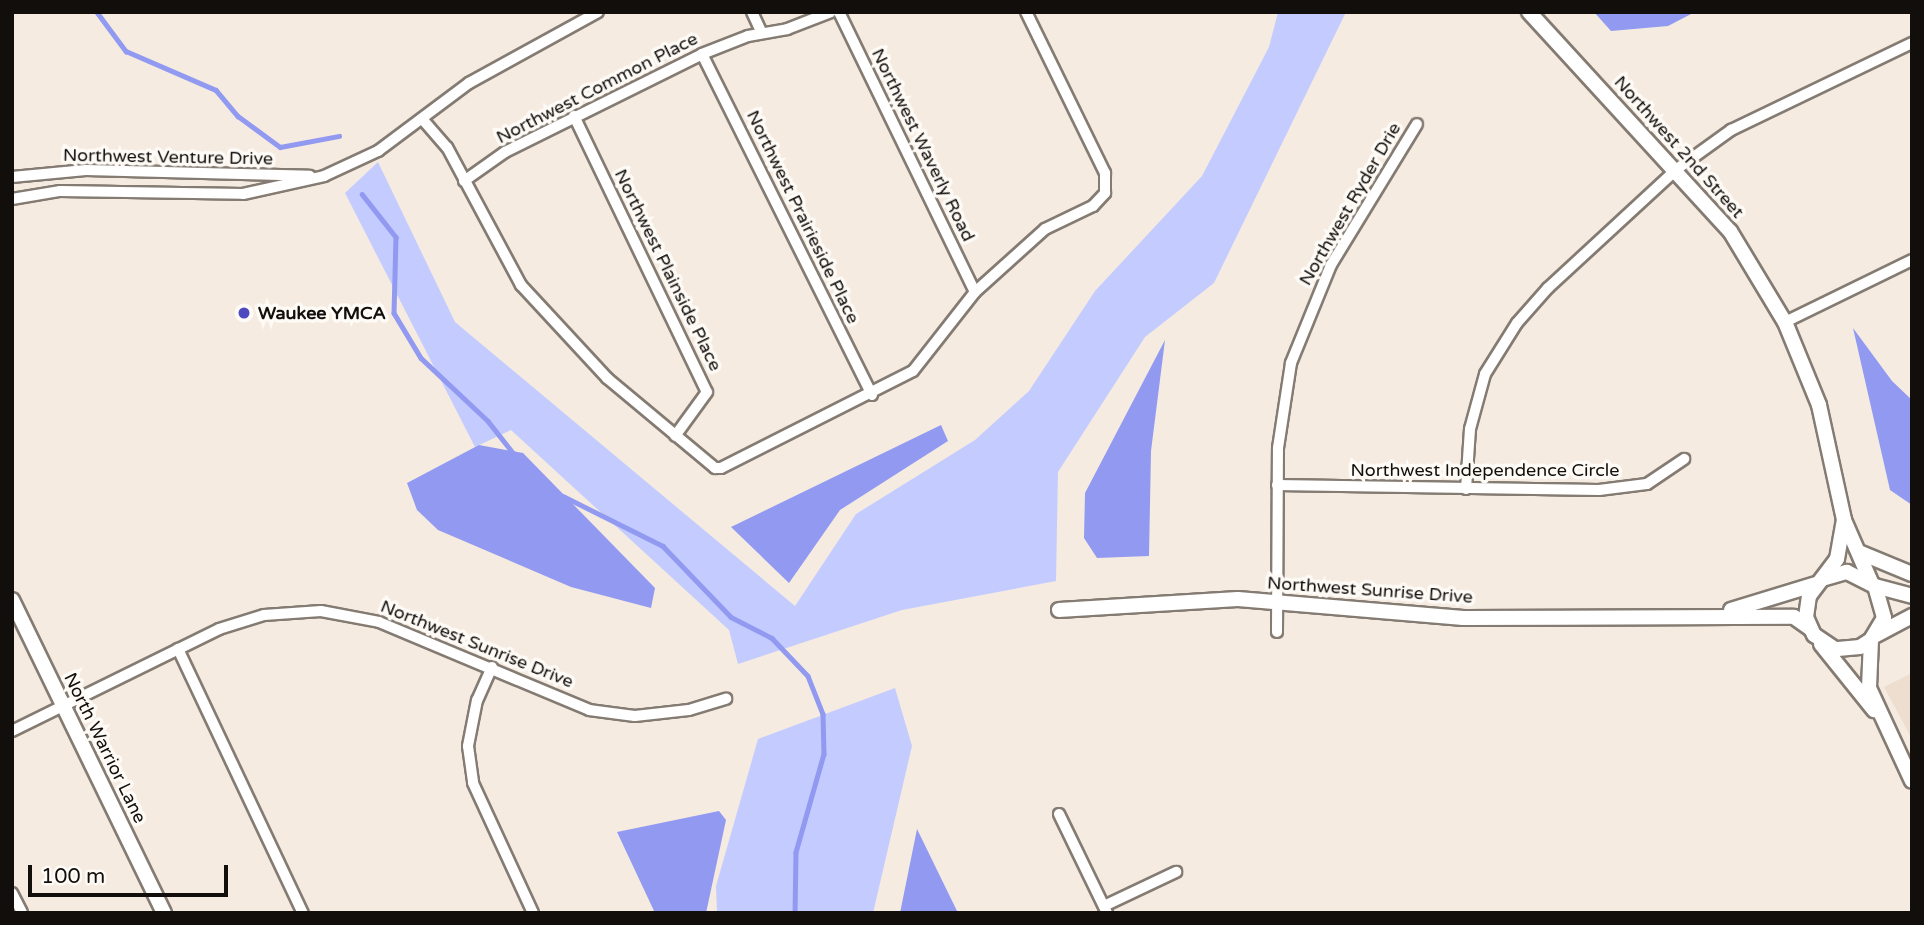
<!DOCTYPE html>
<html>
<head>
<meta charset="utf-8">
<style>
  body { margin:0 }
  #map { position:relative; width:1924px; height:925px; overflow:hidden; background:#f5ebe1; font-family:"Varela Round",sans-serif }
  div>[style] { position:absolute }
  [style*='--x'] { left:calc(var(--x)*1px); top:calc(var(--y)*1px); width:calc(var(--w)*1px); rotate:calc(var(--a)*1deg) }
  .built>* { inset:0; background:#eedecf }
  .green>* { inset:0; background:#c4ccff }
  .water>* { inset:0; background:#919af0 }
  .stream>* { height:4.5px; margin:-2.25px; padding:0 2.25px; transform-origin:2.25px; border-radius:2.25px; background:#919af0 }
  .roads { filter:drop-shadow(2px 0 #847b72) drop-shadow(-2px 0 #847b72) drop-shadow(0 2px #847b72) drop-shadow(0 -2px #847b72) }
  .minor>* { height:10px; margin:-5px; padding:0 5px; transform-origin:5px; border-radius:5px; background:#fff }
  .tertiary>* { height:14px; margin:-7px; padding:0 7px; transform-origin:7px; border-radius:7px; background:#fff }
  .dots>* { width:19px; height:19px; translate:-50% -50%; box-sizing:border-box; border:4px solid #fefaf6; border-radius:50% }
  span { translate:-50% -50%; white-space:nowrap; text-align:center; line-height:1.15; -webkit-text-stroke:7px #fefaf6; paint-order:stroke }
  .street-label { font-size:18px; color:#120e0b }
  .poi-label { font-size:18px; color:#120e0b; font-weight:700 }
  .left { translate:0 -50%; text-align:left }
  .frame { position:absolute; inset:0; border:14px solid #120e0b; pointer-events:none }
  .scale { position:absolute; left:28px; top:865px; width:200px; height:32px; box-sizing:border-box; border:4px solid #120e0b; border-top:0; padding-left:9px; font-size:21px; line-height:24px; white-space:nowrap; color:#120e0b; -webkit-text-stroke:5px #fefaf6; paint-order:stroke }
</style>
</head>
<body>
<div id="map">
  <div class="built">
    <div style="clip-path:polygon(1912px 673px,1912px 739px,1884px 687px)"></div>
  </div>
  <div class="green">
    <div style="clip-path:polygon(1278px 12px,1346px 12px,1214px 283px,1145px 337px,1058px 472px,1056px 581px,902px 610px,738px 664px,729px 630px,511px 430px,475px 447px,345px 193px,378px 162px,455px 322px,795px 606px,856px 514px,975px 440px,1029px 391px,1095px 291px,1202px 176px,1269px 47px)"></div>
    <div style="clip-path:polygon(895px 688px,912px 746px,873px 913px,717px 913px,716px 886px,758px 739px)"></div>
  </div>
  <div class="water">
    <div style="clip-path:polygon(1594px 12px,1695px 12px,1668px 26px,1611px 31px)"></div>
    <div style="clip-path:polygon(1853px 328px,1892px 381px,1912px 400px,1912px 505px,1890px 490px)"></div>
    <div style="clip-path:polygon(1165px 340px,1151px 451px,1149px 556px,1097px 558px,1084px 538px,1085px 493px)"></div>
    <div style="clip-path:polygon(941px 425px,948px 441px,840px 510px,789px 583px,731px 527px)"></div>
    <div style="clip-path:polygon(479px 445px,523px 453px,655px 588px,651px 608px,571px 587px,438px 530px,417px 510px,407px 483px)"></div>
    <div style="clip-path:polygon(719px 811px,726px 820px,706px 913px,655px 913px,617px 832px)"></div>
    <div style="clip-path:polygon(917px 829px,958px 913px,900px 913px)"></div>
  </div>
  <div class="stream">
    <div style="--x:97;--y:12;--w:49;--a:53.4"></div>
    <div style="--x:126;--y:51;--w:98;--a:23.4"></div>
    <div style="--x:216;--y:90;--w:34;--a:50"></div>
    <div style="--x:238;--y:116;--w:52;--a:36.4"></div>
    <div style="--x:280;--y:147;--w:60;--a:-10.6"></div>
    <div style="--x:362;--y:194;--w:55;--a:51.7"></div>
    <div style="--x:396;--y:237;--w:76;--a:91.5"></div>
    <div style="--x:394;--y:313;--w:52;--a:59"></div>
    <div style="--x:421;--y:358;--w:92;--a:43.2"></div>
    <div style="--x:488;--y:421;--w:42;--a:51.8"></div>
    <div style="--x:563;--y:496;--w:112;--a:26.6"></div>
    <div style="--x:663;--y:546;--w:98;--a:46.2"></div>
    <div style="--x:731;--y:617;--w:46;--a:27.1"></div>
    <div style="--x:772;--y:638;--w:52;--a:46.5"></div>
    <div style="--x:808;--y:676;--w:41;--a:68.5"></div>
    <div style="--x:823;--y:714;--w:40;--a:88.6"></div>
    <div style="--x:824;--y:754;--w:102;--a:105.9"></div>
    <div style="--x:796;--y:852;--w:61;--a:90.9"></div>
  </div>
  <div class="roads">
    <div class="minor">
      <div style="--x:752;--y:12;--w:23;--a:65"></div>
      <div style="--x:839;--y:12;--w:311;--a:64.1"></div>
      <div style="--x:702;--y:54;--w:381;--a:63.5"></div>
      <div style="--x:574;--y:116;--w:306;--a:64.3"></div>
      <div style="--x:707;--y:392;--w:54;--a:126"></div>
      <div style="--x:424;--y:121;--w:35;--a:49"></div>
      <div style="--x:447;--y:147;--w:157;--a:61.8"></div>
      <div style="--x:521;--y:285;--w:127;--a:47.2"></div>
      <div style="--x:607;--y:378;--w:141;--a:39.8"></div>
      <div style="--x:715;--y:468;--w:6;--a:0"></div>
      <div style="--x:721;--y:468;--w:215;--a:-26.8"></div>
      <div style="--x:913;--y:371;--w:100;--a:-51.9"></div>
      <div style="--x:975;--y:292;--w:94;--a:-42"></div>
      <div style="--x:1045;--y:229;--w:53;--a:-25.6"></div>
      <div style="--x:1093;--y:206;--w:18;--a:-47"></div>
      <div style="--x:1105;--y:193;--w:20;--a:-90"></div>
      <div style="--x:1105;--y:173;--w:179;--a:-116.1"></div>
      <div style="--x:12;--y:177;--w:74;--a:-5.4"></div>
      <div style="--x:86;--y:170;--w:224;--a:1.5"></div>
      <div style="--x:464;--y:181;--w:50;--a:-35.3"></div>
      <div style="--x:505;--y:152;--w:220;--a:-26.4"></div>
      <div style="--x:702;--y:54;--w:49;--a:-21.4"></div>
      <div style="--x:748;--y:36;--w:40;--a:-10"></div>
      <div style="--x:787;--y:29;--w:47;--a:-21.1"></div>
      <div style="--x:12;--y:199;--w:49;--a:-9.5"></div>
      <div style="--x:60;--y:191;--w:183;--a:0.9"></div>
      <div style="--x:243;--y:194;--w:83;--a:-12.5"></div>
      <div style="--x:324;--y:176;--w:60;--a:-24.8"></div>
      <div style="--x:378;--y:151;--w:114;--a:-36.8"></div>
      <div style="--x:469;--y:83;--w:147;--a:-28.8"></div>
      <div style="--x:1785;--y:322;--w:141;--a:-26"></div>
      <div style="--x:1277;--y:485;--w:322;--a:0.9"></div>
      <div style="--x:1599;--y:490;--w:48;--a:-7.1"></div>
      <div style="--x:1647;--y:484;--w:45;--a:-34"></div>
      <div style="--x:1466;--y:489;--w:60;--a:-86.2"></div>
      <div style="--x:1470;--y:429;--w:57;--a:-74.7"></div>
      <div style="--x:1485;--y:374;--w:60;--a:-57.9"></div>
      <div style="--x:1517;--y:323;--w:47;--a:-48.5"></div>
      <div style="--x:1548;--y:288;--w:176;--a:-42.7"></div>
      <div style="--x:1677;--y:169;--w:67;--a:-35.8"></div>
      <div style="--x:1731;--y:130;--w:201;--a:-25.7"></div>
      <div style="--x:1277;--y:632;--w:184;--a:-89.7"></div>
      <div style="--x:1278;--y:448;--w:86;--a:-81.3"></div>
      <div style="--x:1291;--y:363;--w:106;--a:-67.8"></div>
      <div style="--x:1331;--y:265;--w:165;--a:-58.6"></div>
      <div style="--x:178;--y:649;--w:292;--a:64.7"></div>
      <div style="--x:492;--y:667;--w:36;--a:114"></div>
      <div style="--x:477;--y:700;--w:47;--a:101.1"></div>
      <div style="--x:468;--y:746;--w:37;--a:82"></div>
      <div style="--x:473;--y:783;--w:143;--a:65.2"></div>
      <div style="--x:12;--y:731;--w:231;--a:-26.2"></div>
      <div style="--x:219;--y:629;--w:47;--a:-17.3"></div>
      <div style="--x:264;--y:615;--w:57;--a:-4"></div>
      <div style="--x:321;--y:611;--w:59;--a:10.7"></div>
      <div style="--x:379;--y:622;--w:228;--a:22.7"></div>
      <div style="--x:589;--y:710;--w:46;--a:7.4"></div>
      <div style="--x:635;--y:716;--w:54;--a:-6.3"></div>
      <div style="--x:689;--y:710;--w:39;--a:-17"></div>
      <div style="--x:1059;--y:814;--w:110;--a:64.1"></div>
      <div style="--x:12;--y:893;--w:22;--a:63"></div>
      <div style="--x:1104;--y:906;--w:80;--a:-25.3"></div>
    </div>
    <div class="tertiary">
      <div style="--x:1529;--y:12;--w:297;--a:47.5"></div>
      <div style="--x:1730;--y:231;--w:106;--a:58.9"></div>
      <div style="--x:1785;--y:322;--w:90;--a:67.7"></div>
      <div style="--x:1819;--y:405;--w:118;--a:77.7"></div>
      <div style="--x:1844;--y:520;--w:68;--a:66.5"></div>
      <div style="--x:1861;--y:553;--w:55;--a:22.4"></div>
      <div style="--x:1822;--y:579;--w:26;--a:-16"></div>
      <div style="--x:1847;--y:572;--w:31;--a:27"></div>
      <div style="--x:1875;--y:586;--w:33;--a:74"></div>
      <div style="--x:1884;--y:618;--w:26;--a:121"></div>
      <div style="--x:1871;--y:640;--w:13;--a:148"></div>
      <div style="--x:1860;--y:647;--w:25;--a:175"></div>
      <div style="--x:1835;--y:649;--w:25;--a:-146"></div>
      <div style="--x:1814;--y:635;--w:20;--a:-114"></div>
      <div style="--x:1806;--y:617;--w:21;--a:-82"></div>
      <div style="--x:1809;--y:596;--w:46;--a:-52.9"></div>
      <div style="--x:1837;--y:559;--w:40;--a:-80"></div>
      <div style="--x:1875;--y:586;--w:38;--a:15"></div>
      <div style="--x:12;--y:600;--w:348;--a:64.1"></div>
      <div style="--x:1059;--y:610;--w:179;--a:-3.5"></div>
      <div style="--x:1238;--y:599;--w:226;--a:4.8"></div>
      <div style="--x:1463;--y:618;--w:331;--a:-0.2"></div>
      <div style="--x:1794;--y:617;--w:19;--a:35"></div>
      <div style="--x:1731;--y:610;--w:89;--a:-17"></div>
      <div style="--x:1876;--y:635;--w:41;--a:-27.8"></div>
      <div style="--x:1871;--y:640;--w:48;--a:92.4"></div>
      <div style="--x:1869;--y:688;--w:102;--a:65.2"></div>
      <div style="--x:1821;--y:644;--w:85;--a:51.2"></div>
    </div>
  </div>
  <div class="dots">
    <div style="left:244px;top:313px;background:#4d4ac0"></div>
  </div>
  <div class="street-label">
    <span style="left:597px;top:88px;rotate:-27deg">Northwest Common Place</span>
    <span style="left:923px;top:145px;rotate:64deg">Northwest Waverly Road</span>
    <span style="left:1679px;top:147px;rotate:48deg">Northwest 2nd Street</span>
    <span style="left:168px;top:157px;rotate:1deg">Northwest Venture Drive</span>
    <span style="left:1350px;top:204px;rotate:-60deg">Northwest Ryder Drie</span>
    <span style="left:803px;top:217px;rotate:64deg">Northwest Prairieside Place</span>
    <span style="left:668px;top:270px;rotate:64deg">Northwest Plainside Place</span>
    <span style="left:1485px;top:470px">Northwest Independence Circle</span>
    <span style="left:1370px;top:590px;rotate:4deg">Northwest Sunrise Drive</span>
    <span style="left:477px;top:644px;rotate:22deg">Northwest Sunrise Drive</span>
    <span style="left:105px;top:748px;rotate:64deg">North Warrior Lane</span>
  </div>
  <div class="poi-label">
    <span class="left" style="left:258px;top:313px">Waukee YMCA</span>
  </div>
  <div class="frame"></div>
  <div class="scale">100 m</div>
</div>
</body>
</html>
